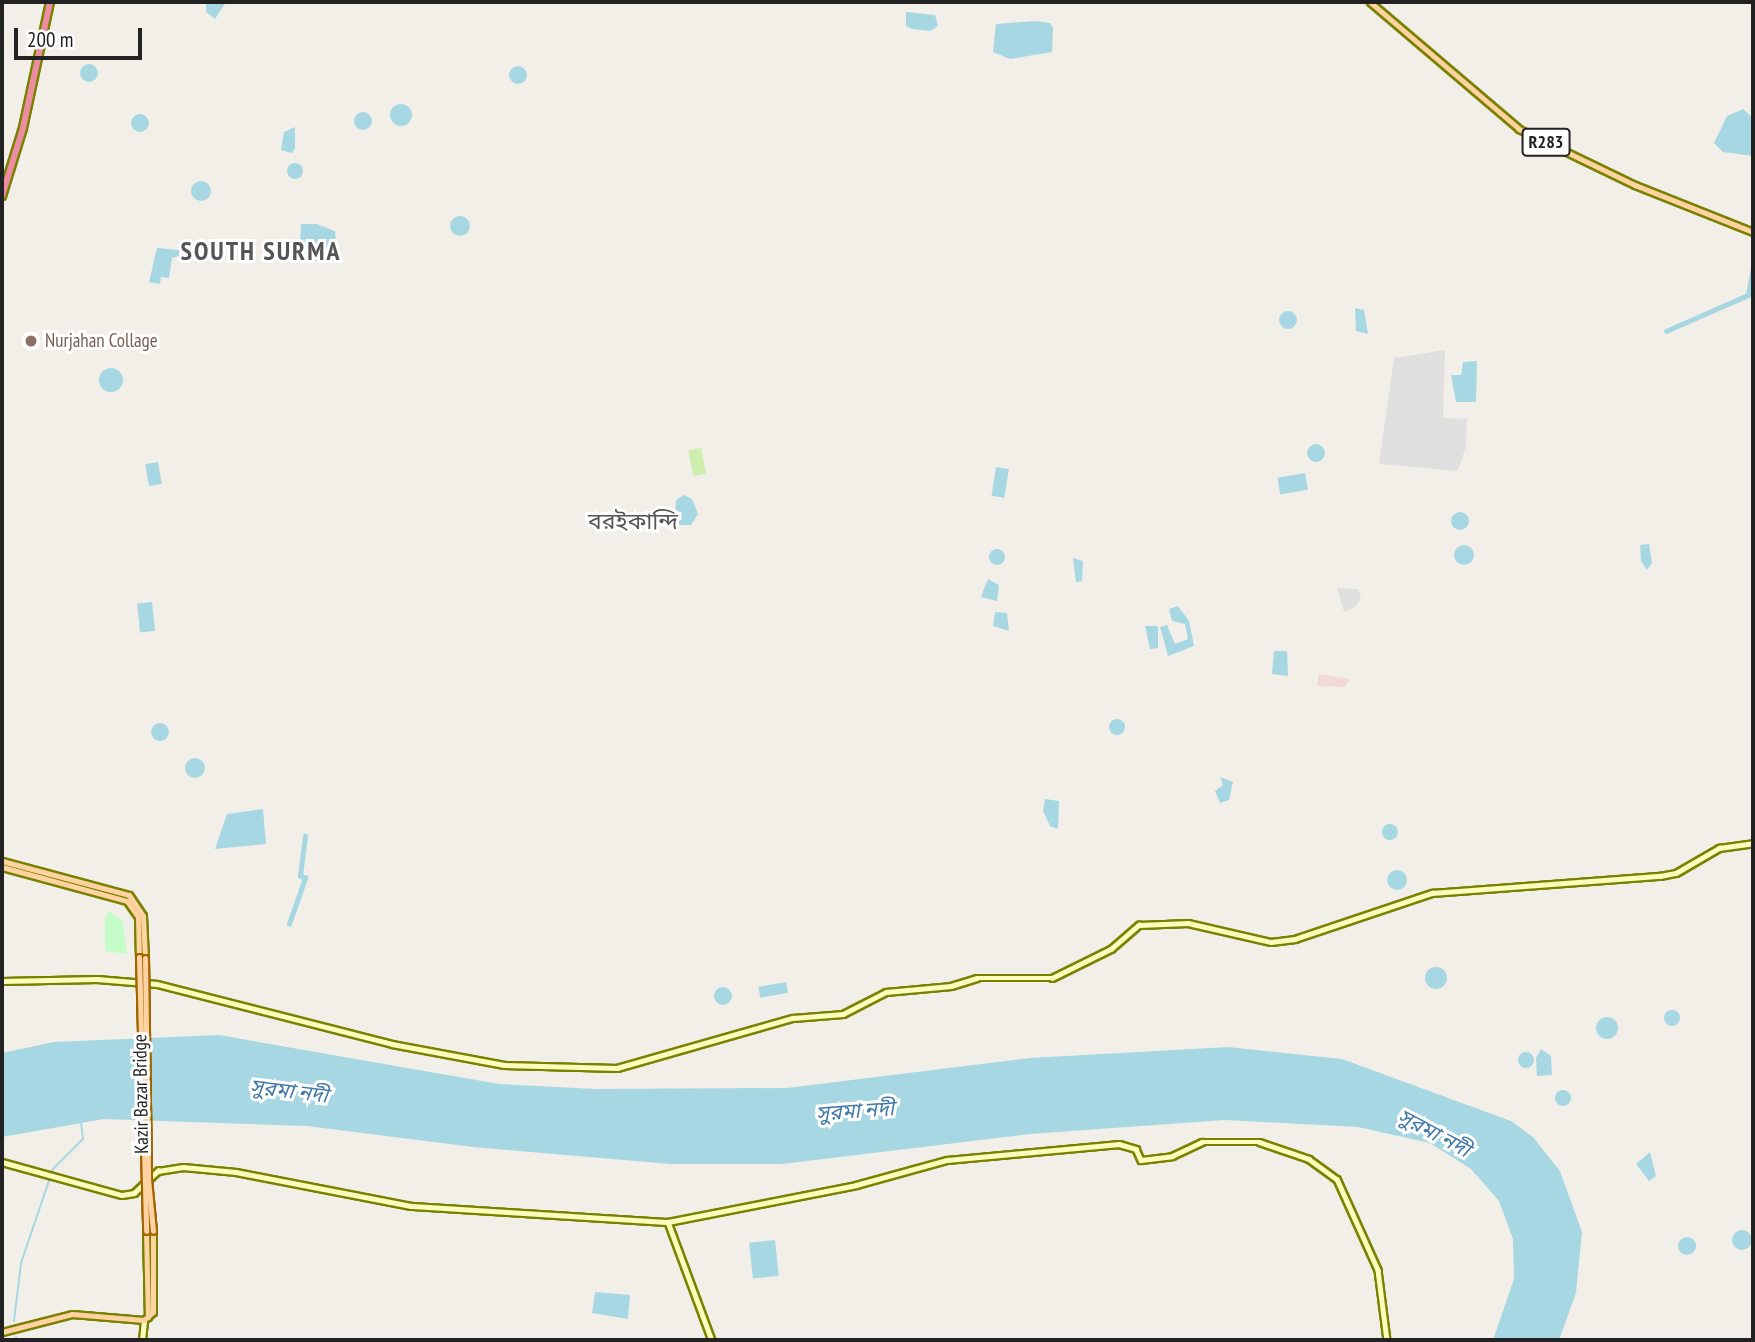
<!DOCTYPE html>
<html>
<head>
<meta charset="utf-8">
<style>
  body { margin:0 }
  #map { position:relative; width:1755px; height:1342px; overflow:hidden; background:#f2efe8; font-family:"PT Sans Narrow","Noto Sans Bengali",sans-serif }
  div>[style] { position:absolute }
  [style*='--x'] { left:calc(var(--x)*1px); top:calc(var(--y)*1px); width:calc(var(--w)*1px); rotate:calc(var(--a)*1deg) }
  .residential>* { inset:0; background:#e0dfdf }
  .commercial>* { inset:0; background:#f3d8d8 }
  .grass>* { inset:0; background:#cfeead; transform-origin:0 0 }
  .park>* { inset:0; background:#c5fdc8 }
  .water>* { inset:0; background:#a7d7e2; transform-origin:0 0 }
  .round { border-radius:50% }
  .stream>* { height:2px; margin:-1px; padding:0 1px; transform-origin:1px; border-radius:1px; background:#a7d7e2 }
  .canal>* { height:4.5px; margin:-2.25px; padding:0 2.25px; transform-origin:2.25px; border-radius:2.25px; background:#a7d7e2 }
  .roads { filter:drop-shadow(2px 0 #798200) drop-shadow(-2px 0 #798200) drop-shadow(0 2px #798200) drop-shadow(0 -2px #798200) }
  .secondary>* { height:4.5px; margin:-2.25px; padding:0 2.25px; transform-origin:2.25px; border-radius:2.25px; background:#fcfdbc }
  .primary>* { height:5px; margin:-2.5px; padding:0 2.5px; transform-origin:2.5px; border-radius:2.5px; background:#ffd3a1 }
  .highway>* { height:6px; margin:-3px; padding:0 3px; transform-origin:3px; border-radius:3px; background:#ed8da3 }
  .bridges { filter:drop-shadow(2px 0 #a06500) drop-shadow(-2px 0 #a06500) drop-shadow(0 2px #a06500) drop-shadow(0 -2px #a06500) }
  .primary-bridge>* { height:5px; margin:-2.5px; padding:0 2.5px; transform-origin:2.5px; border-radius:2.5px; background:#ffd3a1 }
  .dots>* { width:19px; height:19px; translate:-50% -50%; box-sizing:border-box; border:4px solid #fff; border-radius:50% }
  span { translate:-50% -50%; white-space:nowrap; text-align:center; line-height:1.15; -webkit-text-stroke:6px #fff; paint-order:stroke }
  .shield-label span { padding:2px 5px; background:#fff; border:2px solid; border-radius:5px; -webkit-text-stroke-width:0 }
  .shield-label { font-size:18px; color:#222; font-weight:700 }
  .education-label { font-size:19px; color:#785e54 }
  .left { translate:0 -50%; text-align:left }
  .street-label { font-size:19px; color:#222 }
  .water-label { font-size:21px; color:#4278a7; font-style:italic }
  .quarter-label { font-size:23px; color:#555 }
  .district-label { font-size:26px; color:#555; font-weight:700; letter-spacing:2px }
  .frame { position:absolute; inset:0; border:4px solid #222; pointer-events:none }
  .scale { position:absolute; left:14px; top:28px; width:128px; height:32px; box-sizing:border-box; border:4px solid #222; border-top:0; padding-left:9px; font-size:21px; line-height:24px; white-space:nowrap; color:#222; -webkit-text-stroke:5px #fff; paint-order:stroke }
</style>
</head>
<body>
<div id="map">
  <div class="residential">
    <div style="clip-path:polygon(1445px 350px,1443px 418px,1467px 419px,1466px 446px,1458px 471px,1379px 464px,1394px 358px)"></div>
    <div style="clip-path:polygon(1337px 588px,1358px 589px,1361px 598px,1355px 607px,1344px 612px)"></div>
  </div>
  <div class="commercial">
    <div style="clip-path:polygon(1319px 674px,1350px 679px,1345px 687px,1317px 686px)"></div>
  </div>
  <div class="grass">
    <div style="left:701px;top:448px;width:26px;height:13px;rotate:79deg"></div>
  </div>
  <div class="park">
    <div style="clip-path:polygon(110px 911px,123px 921px,127px 954px,105px 951px,105px 917px)"></div>
  </div>
  <div class="water">
    <div style="clip-path:polygon(206px 2px,226px 2px,215px 19px,206px 12px)"></div>
    <div style="clip-path:polygon(906px 12px,935px 15px,938px 26px,930px 31px,912px 29px,906px 26px)"></div>
    <div style="clip-path:polygon(1035px 21px,1050px 23px,1053px 28px,1052px 52px,1010px 59px,993px 52px,996px 24px)"></div>
    <div class="round" style="left:80px;top:64px;width:18px;height:18px"></div>
    <div class="round" style="left:509px;top:66px;width:18px;height:18px"></div>
    <div class="round" style="left:390px;top:104px;width:22px;height:22px"></div>
    <div style="clip-path:polygon(1743px 109px,1753px 118px,1753px 156px,1723px 152px,1714px 143px,1727px 116px)"></div>
    <div class="round" style="left:354px;top:112px;width:18px;height:18px"></div>
    <div class="round" style="left:131px;top:114px;width:18px;height:18px"></div>
    <div style="clip-path:polygon(295px 127px,295px 148px,292px 153px,281px 150px,284px 132px)"></div>
    <div class="round" style="left:287px;top:163px;width:16px;height:16px"></div>
    <div class="round" style="left:191px;top:181px;width:20px;height:20px"></div>
    <div class="round" style="left:450px;top:216px;width:20px;height:20px"></div>
    <div style="clip-path:polygon(301px 224px,317px 224px,335px 231px,338px 262px,299px 260px)"></div>
    <div style="clip-path:polygon(157px 248px,179px 250px,179px 256px,172px 258px,169px 278px,161px 277px,160px 284px,149px 282px)"></div>
    <div style="clip-path:polygon(1355px 308px,1364px 310px,1368px 334px,1356px 331px)"></div>
    <div class="round" style="left:1279px;top:311px;width:18px;height:18px"></div>
    <div style="clip-path:polygon(1477px 361px,1476px 402px,1456px 402px,1451px 375px,1461px 375px,1463px 362px)"></div>
    <div class="round" style="left:99px;top:368px;width:24px;height:24px"></div>
    <div class="round" style="left:1307px;top:444px;width:18px;height:18px"></div>
    <div style="left:158px;top:462px;width:22px;height:13px;rotate:80deg"></div>
    <div style="left:996px;top:467px;width:13px;height:29px;rotate:9deg"></div>
    <div style="left:1305px;top:473px;width:17px;height:28px;rotate:80deg"></div>
    <div style="clip-path:polygon(684px 495px,692px 499px,698px 514px,691px 525px,680px 525px,675px 517px,676px 500px)"></div>
    <div class="round" style="left:1451px;top:512px;width:18px;height:18px"></div>
    <div style="clip-path:polygon(1649px 544px,1652px 563px,1647px 570px,1641px 561px,1640px 545px)"></div>
    <div class="round" style="left:1454px;top:545px;width:20px;height:20px"></div>
    <div class="round" style="left:989px;top:549px;width:16px;height:16px"></div>
    <div style="clip-path:polygon(1073px 558px,1083px 561px,1082px 581px,1076px 582px)"></div>
    <div style="clip-path:polygon(988px 579px,999px 585px,997px 601px,981px 597px)"></div>
    <div style="left:152px;top:602px;width:29px;height:15px;rotate:84deg"></div>
    <div style="clip-path:polygon(1178px 606px,1189px 621px,1194px 646px,1168px 656px,1160px 627px,1167px 625px,1175px 644px,1188px 639px,1185px 624px,1172px 621px,1169px 609px)"></div>
    <div style="clip-path:polygon(995px 612px,1007px 613px,1009px 631px,993px 626px)"></div>
    <div style="clip-path:polygon(1145px 626px,1158px 626px,1158px 648px,1150px 649px)"></div>
    <div style="clip-path:polygon(1274px 651px,1287px 651px,1288px 676px,1272px 674px)"></div>
    <div class="round" style="left:1109px;top:719px;width:16px;height:16px"></div>
    <div class="round" style="left:151px;top:723px;width:18px;height:18px"></div>
    <div class="round" style="left:185px;top:758px;width:20px;height:20px"></div>
    <div style="clip-path:polygon(1220px 777px,1233px 782px,1229px 800px,1220px 803px,1215px 791px,1223px 785px)"></div>
    <div style="clip-path:polygon(1045px 799px,1059px 801px,1058px 829px,1050px 826px,1043px 811px)"></div>
    <div style="clip-path:polygon(263px 809px,266px 844px,215px 849px,227px 814px)"></div>
    <div class="round" style="left:1382px;top:824px;width:16px;height:16px"></div>
    <div class="round" style="left:1387px;top:870px;width:20px;height:20px"></div>
    <div class="round" style="left:1425px;top:967px;width:22px;height:22px"></div>
    <div style="left:786px;top:982px;width:11px;height:28px;rotate:80deg"></div>
    <div class="round" style="left:714px;top:987px;width:18px;height:18px"></div>
    <div class="round" style="left:1664px;top:1010px;width:16px;height:16px"></div>
    <div class="round" style="left:1596px;top:1017px;width:22px;height:22px"></div>
    <div style="clip-path:polygon(219px 1035px,499px 1084px,595px 1089px,787px 1088px,1030px 1058px,1228px 1047px,1342px 1059px,1511px 1121px,1533px 1137px,1560px 1171px,1582px 1232px,1576px 1293px,1559px 1340px,1493px 1340px,1514px 1279px,1513px 1239px,1499px 1201px,1471px 1169px,1430px 1143px,1358px 1127px,1225px 1120px,1030px 1134px,782px 1164px,670px 1164px,473px 1147px,307px 1126px,104px 1119px,2px 1137px,2px 1053px,54px 1042px)"></div>
    <div style="clip-path:polygon(1541px 1049px,1551px 1056px,1552px 1075px,1537px 1076px,1536px 1058px)"></div>
    <div class="round" style="left:1518px;top:1052px;width:16px;height:16px"></div>
    <div class="round" style="left:1555px;top:1090px;width:16px;height:16px"></div>
    <div style="clip-path:polygon(1650px 1152px,1656px 1176px,1649px 1181px,1636px 1164px)"></div>
    <div class="round" style="left:1732px;top:1230px;width:20px;height:20px"></div>
    <div class="round" style="left:1678px;top:1237px;width:18px;height:18px"></div>
    <div style="left:775px;top:1240px;width:36px;height:26px;rotate:84deg"></div>
    <div style="clip-path:polygon(595px 1292px,630px 1295px,628px 1319px,592px 1313px)"></div>
  </div>
  <div class="stream">
    <div style="--x:14;--y:1321;--w:58;--a:-83.1"></div>
    <div style="--x:21;--y:1263;--w:99;--a:-71.2"></div>
    <div style="--x:53;--y:1169;--w:42;--a:-45"></div>
    <div style="--x:83;--y:1139;--w:17;--a:-97"></div>
    <div style="--x:16;--y:1337;--w:3;--a:72"></div>
  </div>
  <div class="canal">
    <div style="--x:1666;--y:331;--w:90;--a:-23.7"></div>
    <div style="--x:1748;--y:295;--w:28;--a:-80"></div>
    <div style="--x:289;--y:924;--w:49;--a:-70.8"></div>
    <div style="--x:305;--y:878;--w:5;--a:-158"></div>
    <div style="--x:300;--y:876;--w:40;--a:-82.9"></div>
  </div>
  <div class="roads">
    <div class="secondary">
      <div style="--x:2;--y:981;--w:95;--a:-1.2"></div>
      <div style="--x:97;--y:979;--w:60;--a:4.8"></div>
      <div style="--x:157;--y:984;--w:243;--a:14.3"></div>
      <div style="--x:392;--y:1044;--w:114;--a:10.6"></div>
      <div style="--x:504;--y:1065;--w:113;--a:1.5"></div>
      <div style="--x:617;--y:1068;--w:183;--a:-15.9"></div>
      <div style="--x:793;--y:1018;--w:50;--a:-4.6"></div>
      <div style="--x:843;--y:1014;--w:48;--a:-27.1"></div>
      <div style="--x:886;--y:992;--w:65;--a:-5.3"></div>
      <div style="--x:951;--y:986;--w:27;--a:-17"></div>
      <div style="--x:977;--y:978;--w:75;--a:0"></div>
      <div style="--x:1052;--y:978;--w:66;--a:-26.2"></div>
      <div style="--x:1111;--y:949;--w:37;--a:-41"></div>
      <div style="--x:1139;--y:925;--w:49;--a:-2.3"></div>
      <div style="--x:1188;--y:923;--w:85;--a:12.9"></div>
      <div style="--x:1271;--y:942;--w:24;--a:-7"></div>
      <div style="--x:1295;--y:939;--w:145;--a:-18.6"></div>
      <div style="--x:1432;--y:893;--w:229;--a:-4.3"></div>
      <div style="--x:1660;--y:876;--w:16;--a:-11"></div>
      <div style="--x:1676;--y:873;--w:50;--a:-30.2"></div>
      <div style="--x:1719;--y:848;--w:34;--a:-8"></div>
      <div style="--x:2;--y:1162;--w:124;--a:15.4"></div>
      <div style="--x:122;--y:1195;--w:12;--a:-9"></div>
      <div style="--x:134;--y:1193;--w:33;--a:-43"></div>
      <div style="--x:158;--y:1171;--w:25;--a:-9"></div>
      <div style="--x:183;--y:1167;--w:53;--a:5.4"></div>
      <div style="--x:236;--y:1172;--w:178;--a:11"></div>
      <div style="--x:411;--y:1206;--w:257;--a:3.6"></div>
      <div style="--x:668;--y:1222;--w:126;--a:69.6"></div>
      <div style="--x:668;--y:1222;--w:192;--a:-11.1"></div>
      <div style="--x:856;--y:1185;--w:94;--a:-15.4"></div>
      <div style="--x:947;--y:1160;--w:173;--a:-5.3"></div>
      <div style="--x:1119;--y:1144;--w:18;--a:16"></div>
      <div style="--x:1136;--y:1149;--w:12;--a:66"></div>
      <div style="--x:1141;--y:1160;--w:31;--a:-7"></div>
      <div style="--x:1172;--y:1156;--w:33;--a:-25"></div>
      <div style="--x:1202;--y:1142;--w:57;--a:0"></div>
      <div style="--x:1259;--y:1142;--w:53;--a:18.8"></div>
      <div style="--x:1309;--y:1159;--w:34;--a:36"></div>
      <div style="--x:1337;--y:1179;--w:100;--a:65.7"></div>
      <div style="--x:1378;--y:1270;--w:71;--a:82.7"></div>
      <div style="--x:142;--y:1340;--w:20;--a:-84"></div>
    </div>
    <div class="primary">
      <div style="--x:1370;--y:2;--w:196;--a:40.4"></div>
      <div style="--x:1519;--y:129;--w:129;--a:25.8"></div>
      <div style="--x:1635;--y:185;--w:127;--a:21.7"></div>
      <div style="--x:2;--y:861;--w:131;--a:15"></div>
      <div style="--x:129;--y:895;--w:25;--a:56"></div>
      <div style="--x:143;--y:916;--w:42;--a:87.3"></div>
      <div style="--x:2;--y:867;--w:130;--a:15.2"></div>
      <div style="--x:127;--y:901;--w:19;--a:55"></div>
      <div style="--x:138;--y:917;--w:40;--a:88.6"></div>
      <div style="--x:146;--y:1231;--w:86;--a:88.7"></div>
      <div style="--x:2;--y:1332;--w:72;--a:-14.4"></div>
      <div style="--x:72;--y:1314;--w:72;--a:4.8"></div>
      <div style="--x:144;--y:1320;--w:12;--a:-42"></div>
      <div style="--x:153;--y:1312;--w:81;--a:-90"></div>
    </div>
    <div class="highway">
      <div style="--x:2;--y:196;--w:71;--a:-72.8"></div>
      <div style="--x:23;--y:128;--w:129;--a:-77.9"></div>
    </div>
  </div>
  <div class="bridges">
    <div class="primary-bridge">
      <div style="--x:139;--y:957;--w:274;--a:88.5"></div>
      <div style="--x:145;--y:958;--w:221;--a:89.2"></div>
      <div style="--x:148;--y:1179;--w:52;--a:84.5"></div>
    </div>
  </div>
  <div class="dots">
    <div style="left:31px;top:341px;background:#8d6e63"></div>
  </div>
  <div class="shield-label">
    <span style="left:1546px;top:142px">R283</span>
  </div>
  <div class="education-label">
    <span class="left" style="left:45px;top:341px">Nurjahan Collage</span>
  </div>
  <div class="street-label">
    <span style="left:141px;top:1094px;rotate:-91deg">Kazir Bazar Bridge</span>
  </div>
  <div class="water-label">
    <span style="left:289px;top:1091px;rotate:7deg">সুরমা নদী</span>
    <span style="left:855px;top:1111px;rotate:-4deg">সুরমা নদী</span>
    <span style="left:1434px;top:1133px;rotate:28deg">সুরমা নদী</span>
  </div>
  <div class="quarter-label">
    <span style="left:633px;top:521px">বরইকান্দি</span>
  </div>
  <div class="district-label">
    <span style="left:261px;top:251px">SOUTH SURMA</span>
  </div>
  <div class="frame"></div>
  <div class="scale">200 m</div>
</div>
</body>
</html>
